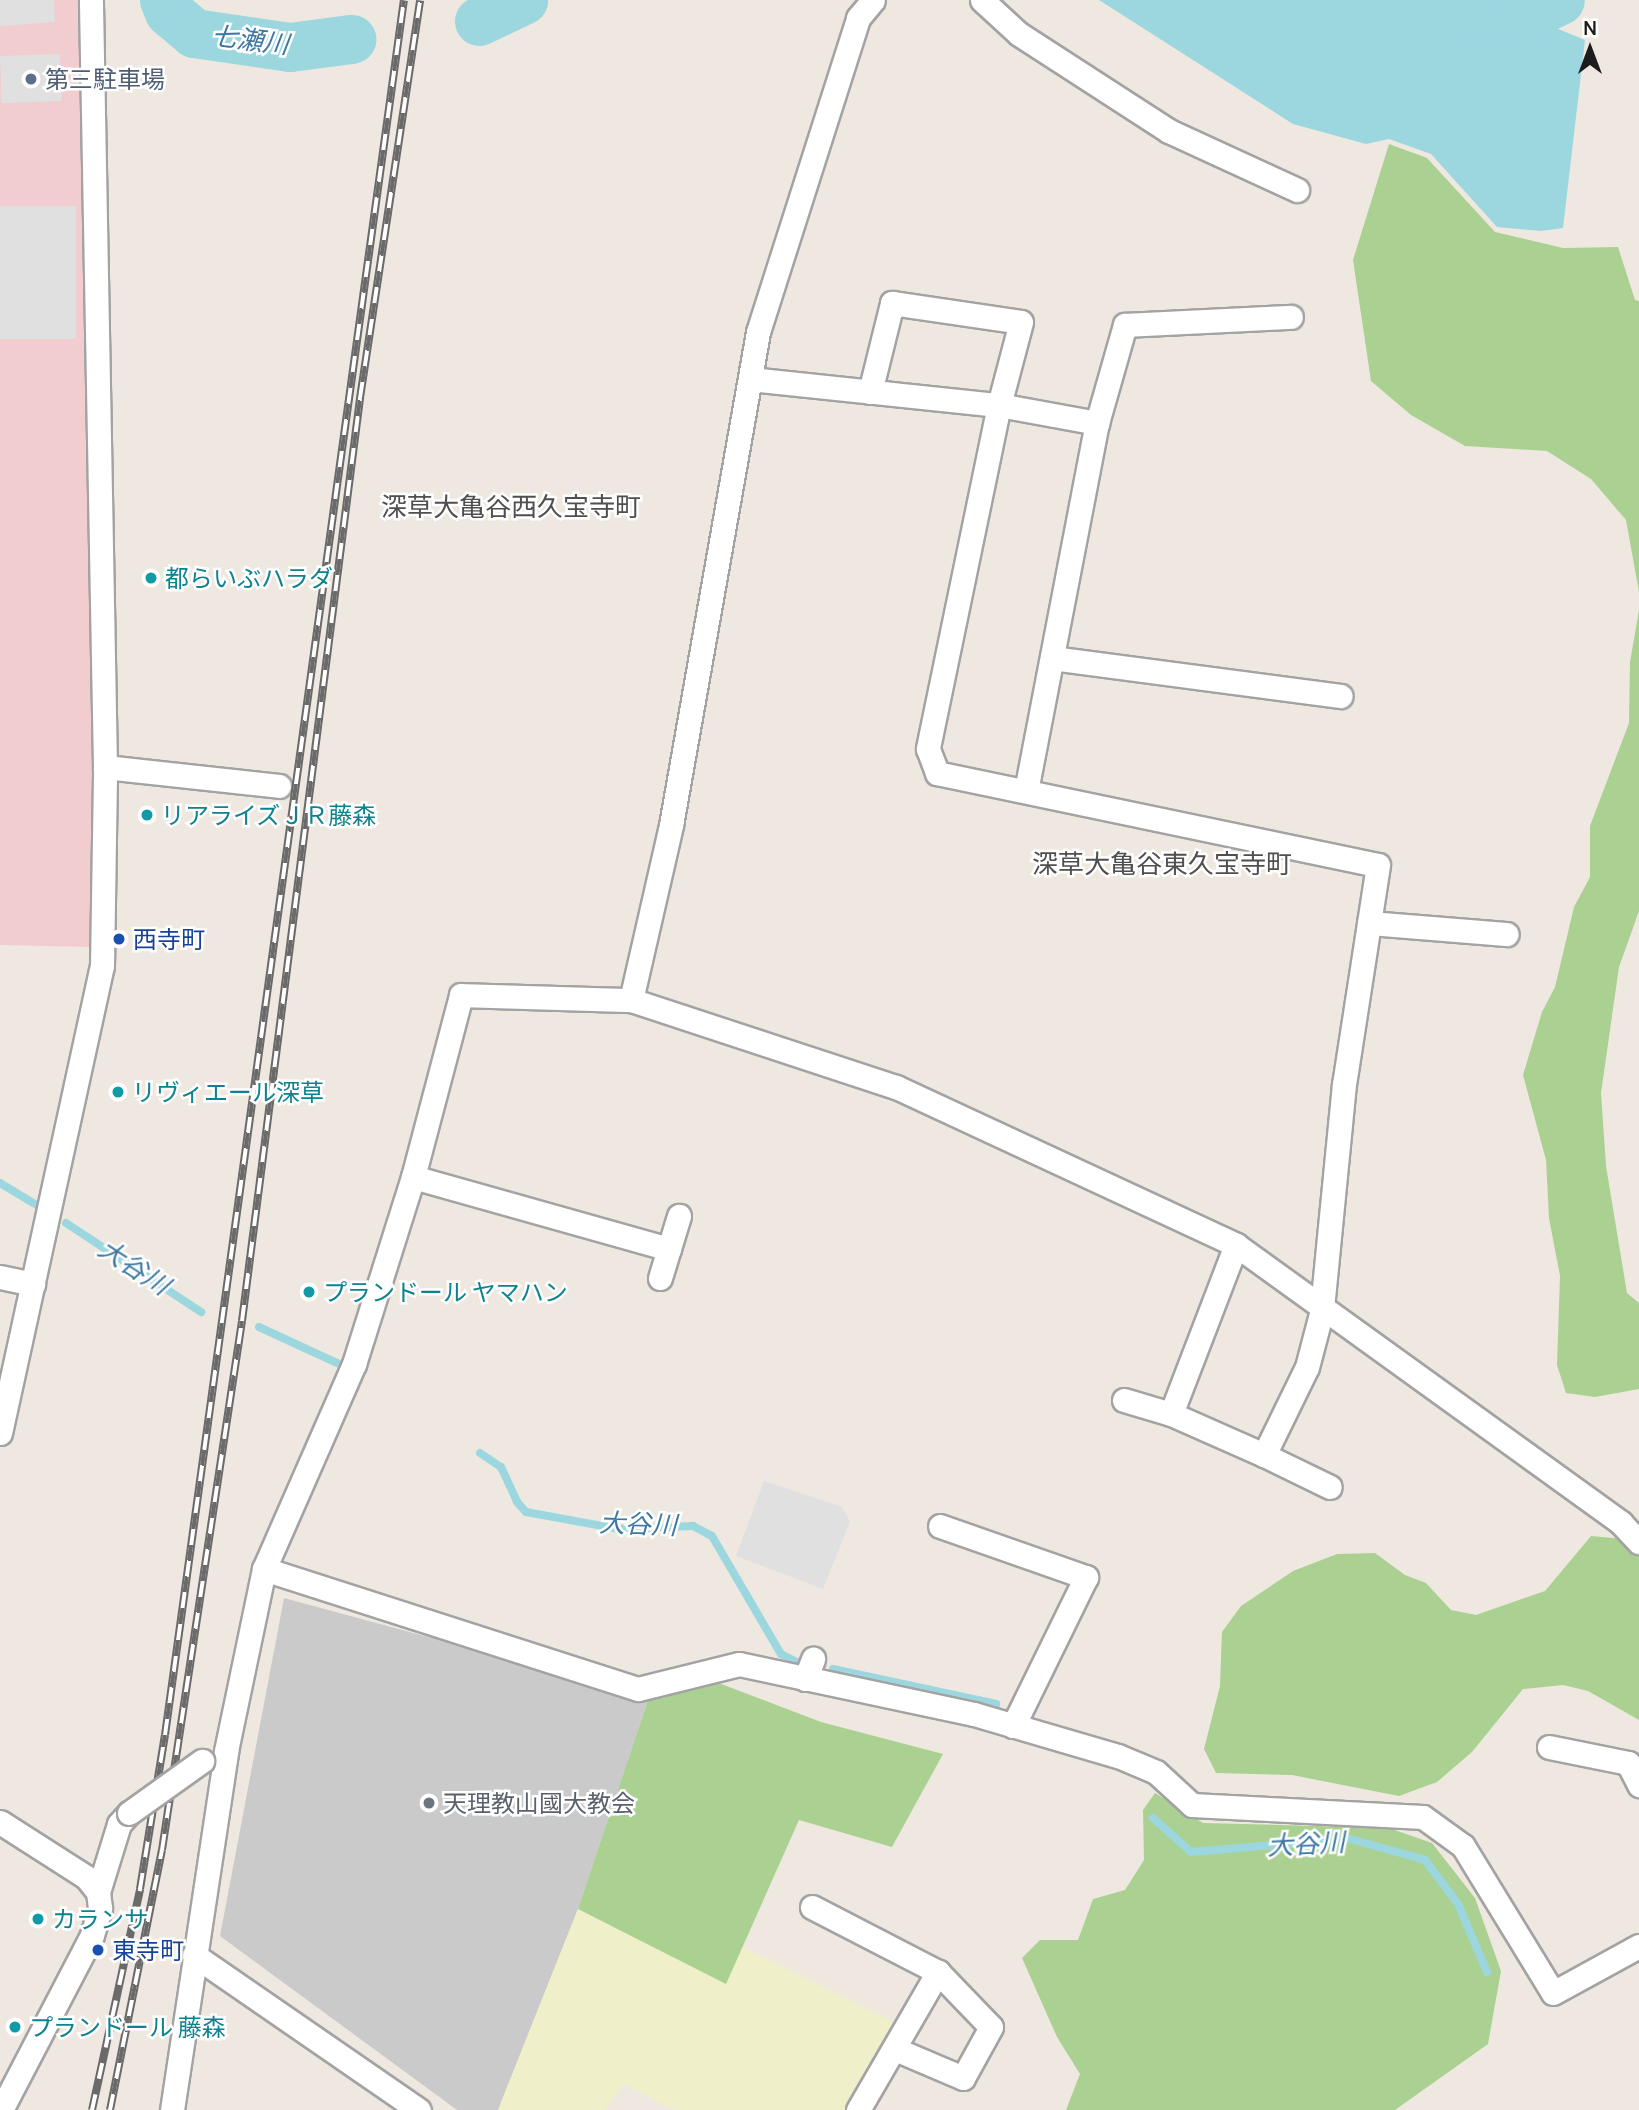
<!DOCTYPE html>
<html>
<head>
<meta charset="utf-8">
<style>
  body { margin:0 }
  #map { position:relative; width:1639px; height:2110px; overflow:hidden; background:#eee8e0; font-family:Manrope,"Noto Sans JP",sans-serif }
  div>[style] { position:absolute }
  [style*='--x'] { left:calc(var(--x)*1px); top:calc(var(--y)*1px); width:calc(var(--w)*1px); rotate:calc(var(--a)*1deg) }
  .commercial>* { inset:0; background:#f1cdcf }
  .religious>* { inset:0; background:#cacaca }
  .farmland>* { inset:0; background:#efefc9 }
  .forest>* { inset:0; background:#aad191 }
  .parking>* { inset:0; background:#e0e0e0; transform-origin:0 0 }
  .water>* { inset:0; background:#9cd7e0 }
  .stream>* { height:8px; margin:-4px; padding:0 4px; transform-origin:4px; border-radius:4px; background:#9cd7e0 }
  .river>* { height:49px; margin:-24.5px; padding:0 24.5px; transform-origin:24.5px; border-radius:24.5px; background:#9cd7e0 }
  .roads { filter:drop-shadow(2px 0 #a3a3a3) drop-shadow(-2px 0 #a3a3a3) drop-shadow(0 2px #a3a3a3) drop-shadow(0 -2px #a3a3a3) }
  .street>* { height:23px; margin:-11.5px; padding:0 11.5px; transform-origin:11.5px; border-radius:11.5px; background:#fff }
  .rail>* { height:8px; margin-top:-4px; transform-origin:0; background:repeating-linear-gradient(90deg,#fff 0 16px,#6a6a6a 0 32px); box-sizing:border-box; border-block:2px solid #6a6a6a }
  .bridges { filter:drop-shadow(2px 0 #a3a3a3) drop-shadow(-2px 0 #a3a3a3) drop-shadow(0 2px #a3a3a3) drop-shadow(0 -2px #a3a3a3) }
  .street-bridge>* { height:23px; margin:-11.5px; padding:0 11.5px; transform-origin:11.5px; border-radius:11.5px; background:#fff }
  .dots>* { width:19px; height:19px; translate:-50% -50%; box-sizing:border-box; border:4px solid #fff; border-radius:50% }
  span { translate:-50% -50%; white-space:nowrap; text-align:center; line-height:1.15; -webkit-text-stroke:5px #fff; paint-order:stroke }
  .service-label { font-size:24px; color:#4e5e75 }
  .left { translate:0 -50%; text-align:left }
  .culture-label { font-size:24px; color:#0d838f }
  .transit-label { font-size:24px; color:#164399 }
  .worship-label { font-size:24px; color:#5b616d }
  .water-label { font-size:26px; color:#3d78a2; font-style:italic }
  .neighbourhood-label { font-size:26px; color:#4f4f4f }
  .north { position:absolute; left:1555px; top:14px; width:70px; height:70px; -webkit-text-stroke:5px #fff; paint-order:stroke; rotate:0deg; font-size:19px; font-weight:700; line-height:28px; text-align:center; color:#1c1c1c }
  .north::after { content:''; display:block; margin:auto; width:24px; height:32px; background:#1c1c1c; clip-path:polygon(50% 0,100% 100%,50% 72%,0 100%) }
</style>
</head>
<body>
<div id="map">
  <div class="commercial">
    <div style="clip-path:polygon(0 0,82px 0,96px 743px,92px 947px,0 945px)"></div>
  </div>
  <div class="religious">
    <div style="clip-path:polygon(284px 1598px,649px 1697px,578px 1909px,498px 2110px,457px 2110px,220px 1936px)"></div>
  </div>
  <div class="farmland">
    <div style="clip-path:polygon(578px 1909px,726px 1983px,741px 1946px,898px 2024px,845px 2110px,674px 2110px,624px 2084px,605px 2110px,498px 2110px)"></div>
  </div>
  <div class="forest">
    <div style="clip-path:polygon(1389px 144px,1427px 158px,1495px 232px,1563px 248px,1618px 247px,1635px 300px,1639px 301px,1639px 592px,1626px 520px,1591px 479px,1547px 451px,1465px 446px,1411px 415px,1371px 381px,1353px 260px)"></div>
    <div style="clip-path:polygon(1639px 610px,1639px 911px,1619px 967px,1601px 1093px,1606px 1166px,1627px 1293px,1639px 1303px,1639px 1389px,1595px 1397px,1566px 1393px,1557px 1365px,1560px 1276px,1549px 1218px,1546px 1160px,1523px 1075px,1542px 1012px,1555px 987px,1574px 907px,1590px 877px,1590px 826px,1629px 723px,1630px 662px)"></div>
    <div style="clip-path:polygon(1591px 1536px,1624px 1539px,1639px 1554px,1639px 1720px,1588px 1691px,1563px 1685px,1523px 1689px,1472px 1752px,1437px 1782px,1399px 1796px,1292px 1775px,1216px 1773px,1204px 1749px,1220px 1686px,1222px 1632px,1241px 1606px,1293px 1571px,1337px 1554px,1375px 1553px,1405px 1575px,1426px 1583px,1451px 1610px,1476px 1615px,1545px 1591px)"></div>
    <div style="clip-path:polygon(716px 1682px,821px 1722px,943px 1754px,892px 1847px,799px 1820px,726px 1984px,578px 1909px,649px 1697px)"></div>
    <div style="clip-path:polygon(1155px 1793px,1203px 1823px,1389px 1828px,1432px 1843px,1475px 1898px,1501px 1971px,1488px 2044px,1395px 2110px,1066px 2110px,1080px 2074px,1057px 2037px,1022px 1958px,1040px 1940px,1078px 1940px,1093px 1899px,1125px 1890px,1144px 1860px,1143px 1810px)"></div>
  </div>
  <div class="parking">
    <div style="clip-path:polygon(0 0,54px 0,55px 22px,0 26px)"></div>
    <div style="left:60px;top:54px;width:47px;height:60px;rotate:88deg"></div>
    <div style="left:76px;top:206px;width:133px;height:76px;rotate:90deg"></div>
    <div style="clip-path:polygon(764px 1481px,842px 1507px,850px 1522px,823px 1589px,736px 1556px)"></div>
  </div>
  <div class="water">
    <div style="clip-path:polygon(1099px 0,1538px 0,1546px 24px,1585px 40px,1563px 228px,1541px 231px,1497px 227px,1431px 154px,1389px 139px,1366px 144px,1293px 124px)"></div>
  </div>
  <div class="stream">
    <div style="--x:0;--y:1183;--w:41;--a:31"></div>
    <div style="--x:66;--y:1223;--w:162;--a:33.4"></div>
    <div style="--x:259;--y:1327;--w:88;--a:24.8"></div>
    <div style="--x:480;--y:1453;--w:25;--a:34"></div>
    <div style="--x:501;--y:1467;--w:38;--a:65"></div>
    <div style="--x:517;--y:1502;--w:13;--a:48"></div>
    <div style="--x:526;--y:1512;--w:95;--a:10.4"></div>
    <div style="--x:619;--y:1529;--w:74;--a:-2.3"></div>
    <div style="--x:693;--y:1526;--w:21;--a:28"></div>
    <div style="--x:712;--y:1536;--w:137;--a:59.7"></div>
    <div style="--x:781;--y:1654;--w:20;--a:27"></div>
    <div style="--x:833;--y:1669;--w:167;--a:12.1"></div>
    <div style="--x:1153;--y:1818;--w:51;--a:41.8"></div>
    <div style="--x:1191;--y:1852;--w:160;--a:-4.7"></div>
    <div style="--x:1350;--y:1839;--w:78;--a:15.6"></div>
    <div style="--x:1425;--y:1860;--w:55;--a:53.1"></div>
    <div style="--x:1458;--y:1904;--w:74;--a:66.9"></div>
  </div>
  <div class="river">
    <div style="--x:164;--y:0;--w:13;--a:67"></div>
    <div style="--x:169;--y:12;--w:33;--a:40"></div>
    <div style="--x:194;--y:33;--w:97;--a:8.3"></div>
    <div style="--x:290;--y:47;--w:62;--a:-7.5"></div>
    <div style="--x:1436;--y:0;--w:53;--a:22.2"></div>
    <div style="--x:1485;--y:20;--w:17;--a:7"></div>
    <div style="--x:1502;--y:22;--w:18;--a:-9"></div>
    <div style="--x:1520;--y:19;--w:44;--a:-25.4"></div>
    <div style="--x:479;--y:21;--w:49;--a:-25.5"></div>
  </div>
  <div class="roads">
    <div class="street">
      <div style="--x:982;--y:0;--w:50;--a:42.6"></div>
      <div style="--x:1019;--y:34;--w:179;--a:32.9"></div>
      <div style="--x:1169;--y:131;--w:141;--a:24.7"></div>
      <div style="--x:750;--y:379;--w:250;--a:6"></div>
      <div style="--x:999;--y:405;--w:100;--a:10.4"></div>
      <div style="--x:870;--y:392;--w:92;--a:-76.1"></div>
      <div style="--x:892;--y:303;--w:130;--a:8.4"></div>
      <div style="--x:1021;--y:322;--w:86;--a:104.8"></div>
      <div style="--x:999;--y:405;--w:351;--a:101.7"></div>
      <div style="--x:928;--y:749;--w:26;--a:69"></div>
      <div style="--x:937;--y:773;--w:450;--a:11.8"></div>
      <div style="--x:1378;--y:865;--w:222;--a:98.8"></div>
      <div style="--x:1344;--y:1084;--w:227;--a:95.6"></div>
      <div style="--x:1322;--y:1310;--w:59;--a:104.7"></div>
      <div style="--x:1307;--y:1367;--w:98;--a:116"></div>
      <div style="--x:1264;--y:1455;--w:102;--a:-156.2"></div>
      <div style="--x:1171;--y:1414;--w:181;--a:-69"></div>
      <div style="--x:1052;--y:658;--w:291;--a:7.5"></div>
      <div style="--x:105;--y:767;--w:175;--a:6.2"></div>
      <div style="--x:1026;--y:791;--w:375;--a:-79.1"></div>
      <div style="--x:1097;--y:423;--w:102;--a:-74.1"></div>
      <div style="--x:1125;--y:325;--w:166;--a:-2.8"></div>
      <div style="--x:1369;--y:923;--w:138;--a:4.6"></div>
      <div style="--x:631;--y:1000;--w:279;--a:18.2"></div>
      <div style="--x:896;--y:1087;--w:375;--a:24.9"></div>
      <div style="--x:1236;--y:1245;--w:475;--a:35.8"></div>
      <div style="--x:1621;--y:1523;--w:26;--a:47"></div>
      <div style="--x:413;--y:1177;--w:266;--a:15.7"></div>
      <div style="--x:0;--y:1277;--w:34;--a:12"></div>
      <div style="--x:660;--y:1278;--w:65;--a:-73"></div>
      <div style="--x:1124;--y:1400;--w:49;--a:16.6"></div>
      <div style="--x:0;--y:1433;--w:478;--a:-77.7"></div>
      <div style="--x:102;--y:966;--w:199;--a:-89.1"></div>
      <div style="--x:105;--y:767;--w:767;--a:-91.05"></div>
      <div style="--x:1264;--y:1455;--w:73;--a:25.9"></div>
      <div style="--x:940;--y:1526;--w:155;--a:19.3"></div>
      <div style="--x:1086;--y:1577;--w:166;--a:116.1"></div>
      <div style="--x:264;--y:1569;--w:393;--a:17.8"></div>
      <div style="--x:638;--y:1689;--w:104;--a:-13.9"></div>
      <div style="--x:739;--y:1664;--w:240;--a:12"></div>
      <div style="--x:974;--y:1714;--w:150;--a:16.3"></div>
      <div style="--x:1118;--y:1756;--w:41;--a:22.8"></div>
      <div style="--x:1156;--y:1772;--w:49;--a:42.5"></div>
      <div style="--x:1192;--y:1805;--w:231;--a:3"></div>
      <div style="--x:1423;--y:1817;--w:49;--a:35.9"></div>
      <div style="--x:1463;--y:1846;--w:172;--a:58.5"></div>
      <div style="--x:1553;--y:1993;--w:98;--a:-28.7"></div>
      <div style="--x:805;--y:1679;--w:22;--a:-68"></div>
      <div style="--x:1549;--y:1747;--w:81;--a:11.4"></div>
      <div style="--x:1628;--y:1763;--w:25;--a:63"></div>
      <div style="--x:0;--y:1822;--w:102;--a:32.6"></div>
      <div style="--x:86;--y:1877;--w:19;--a:51"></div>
      <div style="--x:812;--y:1907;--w:142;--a:27.3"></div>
      <div style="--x:938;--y:1972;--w:76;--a:46.1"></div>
      <div style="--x:991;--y:2027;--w:58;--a:118.8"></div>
      <div style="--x:963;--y:2078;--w:74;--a:-156.9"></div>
      <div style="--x:194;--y:1955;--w:273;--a:34.6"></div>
      <div style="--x:1;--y:2110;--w:197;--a:-62.5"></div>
      <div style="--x:92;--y:1935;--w:28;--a:-73"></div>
      <div style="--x:100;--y:1908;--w:16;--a:-97"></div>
      <div style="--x:98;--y:1892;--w:71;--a:-72.8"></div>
      <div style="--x:119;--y:1824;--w:15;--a:-48"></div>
      <div style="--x:172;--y:2110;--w:363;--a:-81.4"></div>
      <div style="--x:226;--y:1751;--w:186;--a:-78.2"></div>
      <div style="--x:264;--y:1569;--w:224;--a:-66.3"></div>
      <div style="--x:354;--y:1364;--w:196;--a:-72.5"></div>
      <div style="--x:413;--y:1177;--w:188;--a:-75.2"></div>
      <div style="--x:461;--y:995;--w:170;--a:1.7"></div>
      <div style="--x:631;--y:1000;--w:180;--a:-77.1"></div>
      <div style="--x:671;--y:825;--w:501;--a:-79.99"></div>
      <div style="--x:758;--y:332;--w:330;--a:-72.3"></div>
      <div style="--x:858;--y:18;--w:23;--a:-50"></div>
      <div style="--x:858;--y:2110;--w:160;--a:-59.9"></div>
    </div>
  </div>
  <div class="rail">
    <div style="--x:92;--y:2110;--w:226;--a:-77.7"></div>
    <div style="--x:140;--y:1889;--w:156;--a:-80.8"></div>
    <div style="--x:165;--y:1735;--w:1751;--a:-82.16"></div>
    <div style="--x:110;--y:2110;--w:265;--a:-78.7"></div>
    <div style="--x:162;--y:1850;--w:535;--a:-81.4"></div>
    <div style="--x:242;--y:1321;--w:931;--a:-82.71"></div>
    <div style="--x:360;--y:398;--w:402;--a:-81.4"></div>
  </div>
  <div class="bridges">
    <div class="street-bridge">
      <div style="--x:129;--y:1813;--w:90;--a:-35.5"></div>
    </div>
  </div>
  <div class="dots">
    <div style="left:31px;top:79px;background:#5c6f8a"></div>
    <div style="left:151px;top:578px;background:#0f9aa8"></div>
    <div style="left:147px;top:815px;background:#0f9aa8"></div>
    <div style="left:119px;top:939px;background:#1a4fb4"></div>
    <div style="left:118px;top:1092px;background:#0f9aa8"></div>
    <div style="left:309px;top:1292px;background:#0f9aa8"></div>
    <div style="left:429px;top:1803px;background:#6b7280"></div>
    <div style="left:38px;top:1919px;background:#0f9aa8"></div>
    <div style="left:98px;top:1950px;background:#1a4fb4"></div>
    <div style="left:15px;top:2027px;background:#0f9aa8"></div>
  </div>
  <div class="service-label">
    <span class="left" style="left:45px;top:79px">第三駐車場</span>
  </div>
  <div class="culture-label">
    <span class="left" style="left:165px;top:578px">都らいぶハラダ</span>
    <span class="left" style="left:161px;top:815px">リアライズＪＲ藤森</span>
    <span class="left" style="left:132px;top:1092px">リヴィエール深草</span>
    <span class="left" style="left:323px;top:1292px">プランドール ヤマハン</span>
    <span class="left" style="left:52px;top:1919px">カランサ</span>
    <span class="left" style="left:29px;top:2027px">プランドール 藤森</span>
  </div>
  <div class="transit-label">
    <span class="left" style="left:133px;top:939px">西寺町</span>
    <span class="left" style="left:112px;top:1950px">東寺町</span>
  </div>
  <div class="worship-label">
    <span class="left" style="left:443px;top:1803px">天理教山國大教会</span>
  </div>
  <div class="water-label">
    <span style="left:250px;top:40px;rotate:7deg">七瀬川</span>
    <span style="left:134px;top:1267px;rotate:33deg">大谷川</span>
    <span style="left:638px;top:1524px;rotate:2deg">大谷川</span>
    <span style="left:1306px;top:1844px;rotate:-3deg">大谷川</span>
  </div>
  <div class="neighbourhood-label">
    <span style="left:511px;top:507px">深草大亀谷西久宝寺町</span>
    <span style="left:1162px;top:864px">深草大亀谷東久宝寺町</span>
  </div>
  <div class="north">N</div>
</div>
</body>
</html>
